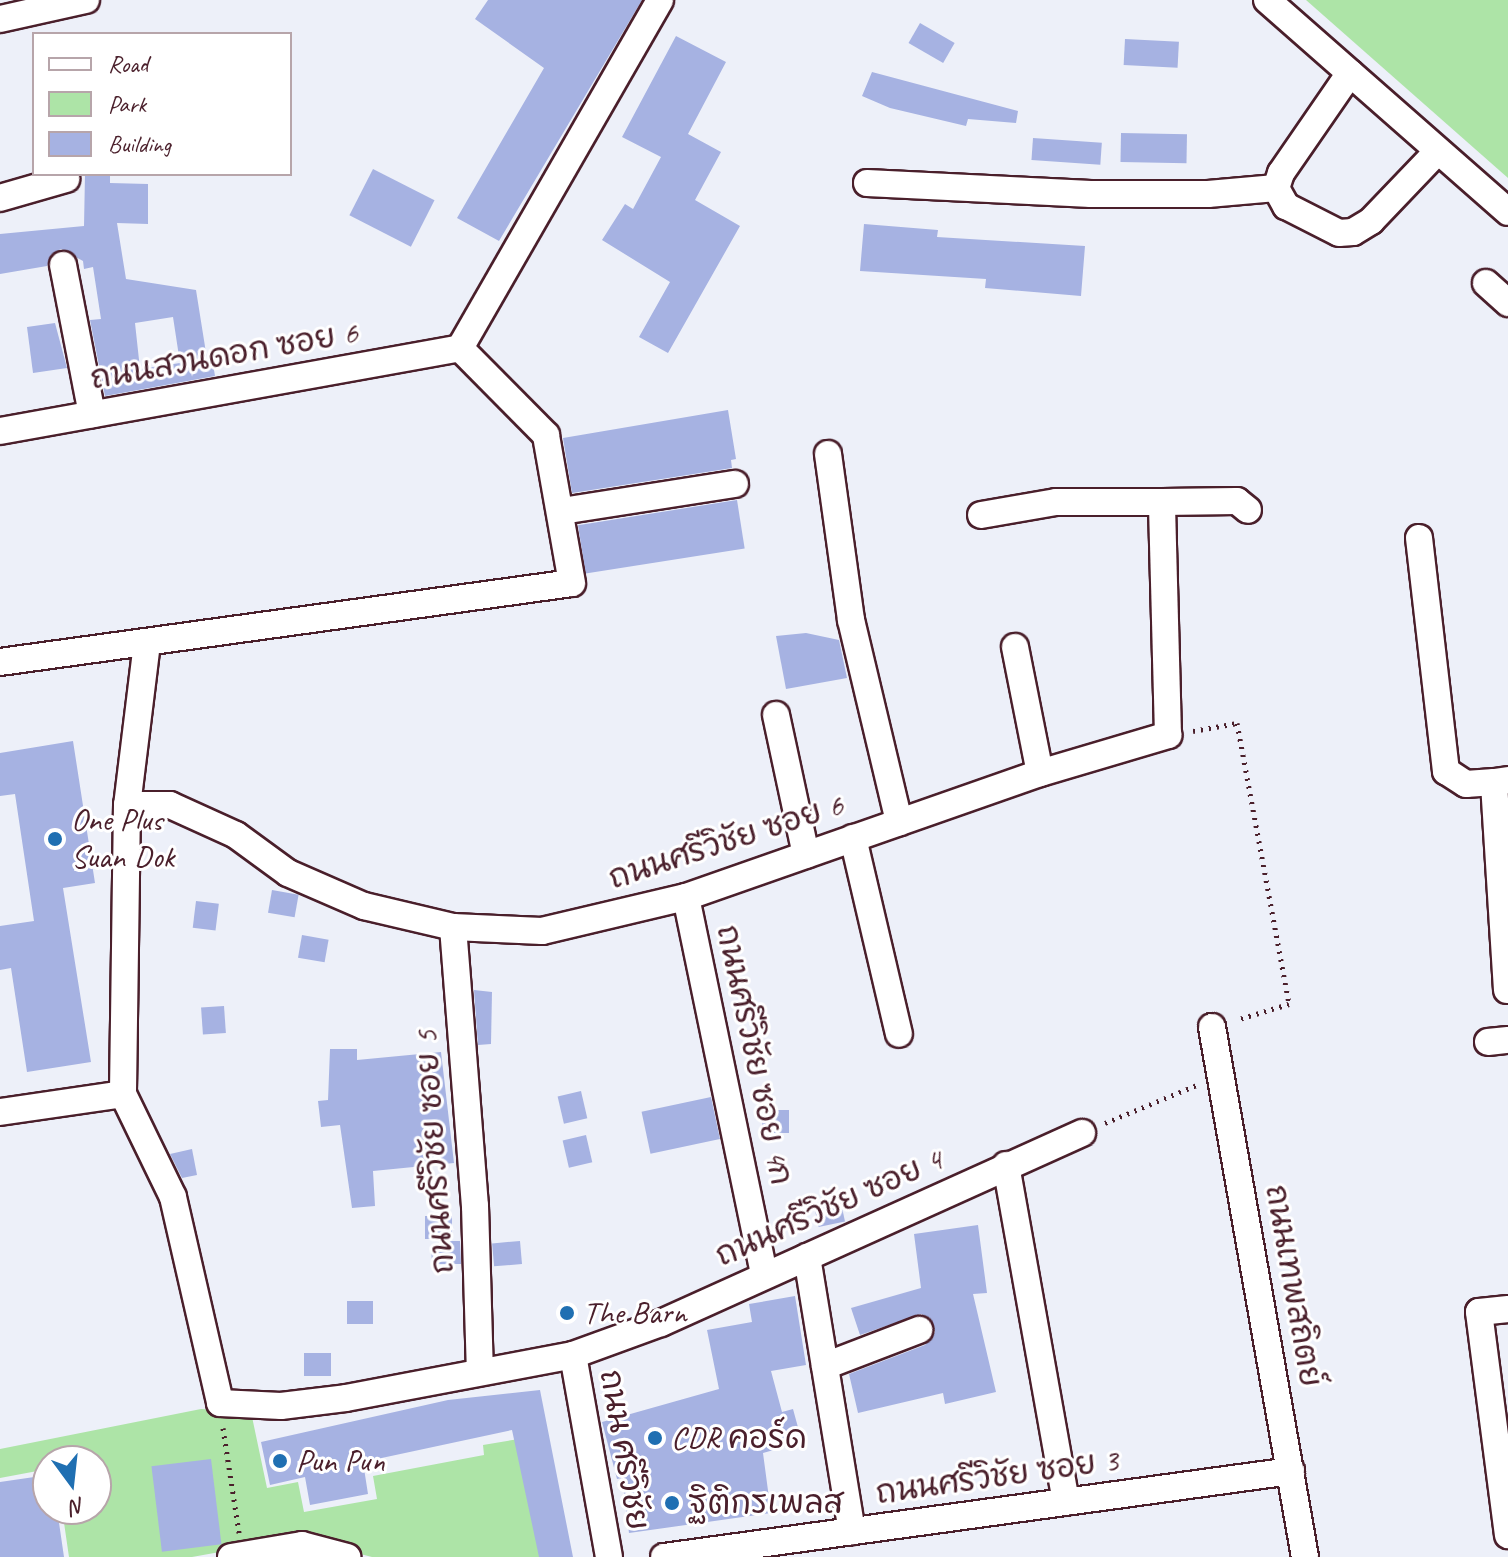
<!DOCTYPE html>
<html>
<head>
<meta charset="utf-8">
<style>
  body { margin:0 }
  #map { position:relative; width:1508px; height:1557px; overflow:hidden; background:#edf0f9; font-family:Caveat,"Playpen Sans Thai",sans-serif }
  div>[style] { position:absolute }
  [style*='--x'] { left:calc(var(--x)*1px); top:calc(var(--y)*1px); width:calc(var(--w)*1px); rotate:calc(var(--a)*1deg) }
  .green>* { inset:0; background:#ade4a7 }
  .building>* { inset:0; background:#a6b2e2; transform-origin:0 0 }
  .path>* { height:5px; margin-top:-2.5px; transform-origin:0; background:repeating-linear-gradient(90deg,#4a1f2b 0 2px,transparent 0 8px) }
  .roads { filter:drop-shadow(2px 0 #4a1f2b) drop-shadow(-2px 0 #4a1f2b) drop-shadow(0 2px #4a1f2b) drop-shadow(0 -2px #4a1f2b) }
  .minor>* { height:26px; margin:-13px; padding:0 13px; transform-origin:13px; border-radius:13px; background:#fff }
  .dots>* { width:22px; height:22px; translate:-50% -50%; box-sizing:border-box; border:4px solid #fff; border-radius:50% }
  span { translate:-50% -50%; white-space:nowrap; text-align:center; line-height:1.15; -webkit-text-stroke:6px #fff; paint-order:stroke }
  .street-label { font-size:32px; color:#4a1f2b }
  .poi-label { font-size:32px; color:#4a1f2b }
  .left { translate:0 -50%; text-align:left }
  .legend { position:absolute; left:32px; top:32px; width:260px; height:144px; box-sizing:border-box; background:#fff; border:2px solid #b7a5aa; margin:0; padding:10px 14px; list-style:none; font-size:24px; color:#4a1f2b }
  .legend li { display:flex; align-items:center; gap:16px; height:40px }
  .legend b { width:40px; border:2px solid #b7a5aa }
  .north { position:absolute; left:32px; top:1445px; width:80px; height:80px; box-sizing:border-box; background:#fff; border:2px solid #b7a5aa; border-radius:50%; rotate:165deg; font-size:22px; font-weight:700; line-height:32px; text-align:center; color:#4a1f2b }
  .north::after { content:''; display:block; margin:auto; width:28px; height:36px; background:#1f6fb2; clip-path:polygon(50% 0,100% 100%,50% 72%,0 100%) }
</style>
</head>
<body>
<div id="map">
  <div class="green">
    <div style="clip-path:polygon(1306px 0,1508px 0,1508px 178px)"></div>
    <div style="clip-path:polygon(201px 1409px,251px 1412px,267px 1488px,298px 1482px,304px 1512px,377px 1499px,373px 1476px,484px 1455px,483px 1445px,524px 1438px,551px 1557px,372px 1557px,298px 1538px,192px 1557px,69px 1557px,62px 1509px,96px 1509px,96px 1461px,48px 1461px,48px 1469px,0 1478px,0 1449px)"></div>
  </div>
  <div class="building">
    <div style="clip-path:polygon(488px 0,642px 0,499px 241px,457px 218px,544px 68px,475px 19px)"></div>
    <div style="left:920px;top:23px;width:40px;height:23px;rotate:30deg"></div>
    <div style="clip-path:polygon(676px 36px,726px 62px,688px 134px,721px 152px,695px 200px,740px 226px,668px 353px,639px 337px,670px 282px,602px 240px,625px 204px,633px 209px,661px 157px,622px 137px)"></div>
    <div style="left:1125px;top:39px;width:54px;height:26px;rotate:3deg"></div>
    <div style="clip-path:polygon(872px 72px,1018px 111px,1016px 123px,968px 119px,966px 126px,890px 108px,862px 96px)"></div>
    <div style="left:1121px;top:133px;width:66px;height:29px;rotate:1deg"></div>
    <div style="left:1033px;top:138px;width:69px;height:22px;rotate:4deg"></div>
    <div style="left:373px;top:169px;width:69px;height:52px;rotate:27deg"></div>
    <div style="clip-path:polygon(evenodd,85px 174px,110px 174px,110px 183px,148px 184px,148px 224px,117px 223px,126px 279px,196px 290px,207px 359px,212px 358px,215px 376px,105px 396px,90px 320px,101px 319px,93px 267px,84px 269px,83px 261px,61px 249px,52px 254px,47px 266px,0 274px,0 234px,84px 226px,85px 174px,173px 317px,180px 363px,140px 369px,135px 323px,173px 317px)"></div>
    <div style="clip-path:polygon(864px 224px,938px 230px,937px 237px,1085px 246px,1081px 296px,985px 288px,986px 279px,860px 271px)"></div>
    <div style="clip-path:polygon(55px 323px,67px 368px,33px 373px,27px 327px)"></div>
    <div style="clip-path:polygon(728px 410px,736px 459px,731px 460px,732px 468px,572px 493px,563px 438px)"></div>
    <div style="left:737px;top:500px;width:49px;height:161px;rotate:81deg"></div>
    <div style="clip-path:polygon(806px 633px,839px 640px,847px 678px,786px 689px,776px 636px)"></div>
    <div style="clip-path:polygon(73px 741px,95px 883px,63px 888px,91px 1062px,27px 1072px,11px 968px,0 970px,0 926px,34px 921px,15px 794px,0 796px,0 753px)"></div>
    <div style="left:272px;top:890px;width:27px;height:23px;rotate:10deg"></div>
    <div style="left:196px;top:901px;width:23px;height:27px;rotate:7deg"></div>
    <div style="left:302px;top:935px;width:27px;height:23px;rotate:10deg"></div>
    <div style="clip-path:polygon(474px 990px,492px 992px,491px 1044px,478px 1045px)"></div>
    <div style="left:224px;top:1006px;width:27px;height:23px;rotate:86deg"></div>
    <div style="clip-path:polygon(330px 1049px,357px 1049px,357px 1060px,441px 1052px,454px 1163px,373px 1171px,375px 1206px,352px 1208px,340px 1125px,321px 1127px,318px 1101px,328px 1100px)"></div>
    <div style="left:581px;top:1091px;width:28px;height:24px;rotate:77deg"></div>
    <div style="left:711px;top:1097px;width:43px;height:71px;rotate:78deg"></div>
    <div style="left:762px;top:1110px;width:27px;height:23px"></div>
    <div style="left:586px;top:1135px;width:28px;height:24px;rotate:77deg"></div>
    <div style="clip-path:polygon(192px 1149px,197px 1175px,182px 1178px,170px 1154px)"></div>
    <div style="left:840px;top:1198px;width:24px;height:27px;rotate:78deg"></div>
    <div style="left:425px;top:1216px;width:27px;height:23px"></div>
    <div style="clip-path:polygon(978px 1225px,987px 1293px,973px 1294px,996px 1392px,945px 1404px,943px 1393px,858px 1413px,849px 1374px,925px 1345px,935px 1332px,930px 1318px,921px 1314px,860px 1335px,851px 1308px,921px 1288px,914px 1234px)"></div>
    <div style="clip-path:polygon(445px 1241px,460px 1241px,461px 1264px,432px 1264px,431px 1248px,445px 1247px)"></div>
    <div style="left:520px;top:1241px;width:23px;height:28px;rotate:85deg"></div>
    <div style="clip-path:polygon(795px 1296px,806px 1365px,771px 1371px,782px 1412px,793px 1409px,802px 1442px,763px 1453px,771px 1513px,629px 1533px,622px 1478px,617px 1479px,602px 1422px,719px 1389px,707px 1330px,752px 1322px,749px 1304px)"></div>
    <div style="left:347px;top:1301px;width:26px;height:23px"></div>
    <div style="left:331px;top:1353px;width:23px;height:27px;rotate:90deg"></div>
    <div style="clip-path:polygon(540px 1390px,573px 1557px,539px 1557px,512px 1430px,363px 1462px,368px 1494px,310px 1505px,305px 1477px,270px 1485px,261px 1442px,448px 1400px)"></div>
    <div style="left:211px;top:1459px;width:86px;height:60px;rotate:83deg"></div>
    <div style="clip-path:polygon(48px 1475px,48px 1509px,57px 1509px,64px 1557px,0 1557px,0 1482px)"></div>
  </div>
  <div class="path">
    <div style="--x:1193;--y:731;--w:45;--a:-10.3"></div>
    <div style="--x:1237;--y:723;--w:286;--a:79.5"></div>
    <div style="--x:1289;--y:1004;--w:55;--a:163.2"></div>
    <div style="--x:1105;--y:1123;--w:102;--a:-22.5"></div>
    <div style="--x:223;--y:1428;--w:106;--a:81.3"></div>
  </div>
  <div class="roads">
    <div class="minor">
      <div style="--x:1267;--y:0;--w:321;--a:41.3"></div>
      <div style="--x:0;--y:19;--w:88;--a:-12.5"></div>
      <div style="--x:1350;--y:73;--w:121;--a:124.6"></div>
      <div style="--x:1281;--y:173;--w:16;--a:108"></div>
      <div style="--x:1276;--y:188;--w:21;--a:61"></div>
      <div style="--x:1286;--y:206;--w:59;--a:27"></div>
      <div style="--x:1339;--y:233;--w:14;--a:-4"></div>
      <div style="--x:1353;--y:232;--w:21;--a:-31"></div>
      <div style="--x:1371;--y:221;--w:97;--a:-46.3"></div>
      <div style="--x:867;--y:183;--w:224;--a:2.8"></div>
      <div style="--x:1091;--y:194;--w:117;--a:0"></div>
      <div style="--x:1208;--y:194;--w:68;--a:-5"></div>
      <div style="--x:0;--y:198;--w:69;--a:-16.1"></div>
      <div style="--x:63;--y:265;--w:152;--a:79"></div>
      <div style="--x:1486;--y:283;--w:30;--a:42"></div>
      <div style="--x:460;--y:348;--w:401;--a:-60.1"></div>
      <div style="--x:0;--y:431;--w:467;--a:-10.2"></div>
      <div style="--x:828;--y:454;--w:168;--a:82.1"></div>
      <div style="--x:851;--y:620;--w:208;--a:76.6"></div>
      <div style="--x:1162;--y:502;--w:75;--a:-0.8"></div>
      <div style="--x:1237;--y:501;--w:14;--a:39"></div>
      <div style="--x:562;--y:511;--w:175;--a:-8.9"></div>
      <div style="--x:1419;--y:538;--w:235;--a:83.4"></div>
      <div style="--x:1446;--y:771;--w:24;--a:33"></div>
      <div style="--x:1466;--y:784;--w:28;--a:-4"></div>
      <div style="--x:147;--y:643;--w:163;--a:97"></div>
      <div style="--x:127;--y:805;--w:289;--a:90.8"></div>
      <div style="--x:123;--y:1094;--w:114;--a:64.1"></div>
      <div style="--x:173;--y:1197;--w:211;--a:77.1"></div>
      <div style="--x:220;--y:1403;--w:61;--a:2.8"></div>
      <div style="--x:281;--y:1406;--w:65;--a:-7"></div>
      <div style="--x:346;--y:1398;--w:231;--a:-10.7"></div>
      <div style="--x:573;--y:1355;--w:94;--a:-20"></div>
      <div style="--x:661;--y:1323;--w:462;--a:-24.3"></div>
      <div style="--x:1015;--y:647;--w:128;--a:78.8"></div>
      <div style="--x:0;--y:662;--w:577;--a:-7.86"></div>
      <div style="--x:572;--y:583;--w:150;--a:-100"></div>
      <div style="--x:546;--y:435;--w:122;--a:-134.7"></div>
      <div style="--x:776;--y:715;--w:143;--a:77.9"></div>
      <div style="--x:127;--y:805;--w:43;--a:0"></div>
      <div style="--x:170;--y:805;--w:72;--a:24.4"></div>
      <div style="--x:236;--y:835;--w:64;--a:36.2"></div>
      <div style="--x:288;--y:873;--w:83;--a:23.5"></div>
      <div style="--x:364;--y:906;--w:91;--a:13.3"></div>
      <div style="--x:453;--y:927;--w:89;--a:2.6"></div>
      <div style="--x:542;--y:931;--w:148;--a:-13.3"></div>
      <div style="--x:686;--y:897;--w:375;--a:-19.3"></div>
      <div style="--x:1040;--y:773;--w:134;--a:-16.5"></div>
      <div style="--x:1168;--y:735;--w:233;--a:-91.5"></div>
      <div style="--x:1162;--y:502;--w:106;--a:180"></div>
      <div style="--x:1056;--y:502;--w:76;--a:170.2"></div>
      <div style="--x:853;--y:838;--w:201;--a:76.8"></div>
      <div style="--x:686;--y:897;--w:384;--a:78.3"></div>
      <div style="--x:453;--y:927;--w:280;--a:85.5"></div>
      <div style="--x:475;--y:1206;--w:166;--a:88.3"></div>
      <div style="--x:1507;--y:990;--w:208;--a:-93.6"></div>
      <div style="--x:1494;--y:782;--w:14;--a:-8"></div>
      <div style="--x:1212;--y:1027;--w:538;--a:80.05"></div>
      <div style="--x:1488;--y:1042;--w:20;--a:-6"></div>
      <div style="--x:0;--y:1112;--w:124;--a:-8.3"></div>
      <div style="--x:1006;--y:1165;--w:342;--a:79.9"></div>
      <div style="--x:807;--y:1257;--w:278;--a:80.7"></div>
      <div style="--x:1508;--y:1309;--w:29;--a:174"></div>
      <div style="--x:1479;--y:1312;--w:225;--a:82.6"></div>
      <div style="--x:573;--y:1355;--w:205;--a:79.9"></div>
      <div style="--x:825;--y:1366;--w:101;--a:-21"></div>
      <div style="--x:231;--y:1557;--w:72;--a:-9.6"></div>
      <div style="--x:302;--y:1545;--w:47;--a:14.9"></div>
      <div style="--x:664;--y:1557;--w:633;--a:-7.81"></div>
    </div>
  </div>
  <div class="dots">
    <div style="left:55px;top:839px;background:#1f6fb2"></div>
    <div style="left:567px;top:1313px;background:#1f6fb2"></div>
    <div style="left:655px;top:1438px;background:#1f6fb2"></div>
    <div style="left:280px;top:1461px;background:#1f6fb2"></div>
    <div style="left:672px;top:1503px;background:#1f6fb2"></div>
  </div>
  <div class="street-label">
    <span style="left:224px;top:356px;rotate:-10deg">ถนนสวนดอก ซอย 6</span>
    <span style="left:726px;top:842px;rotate:-18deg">ถนนศรีวิชัย ซอย 6</span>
    <span style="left:754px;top:1055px;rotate:78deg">ถนนศรีวิชัย ซอย 4ก</span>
    <span style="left:435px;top:1152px;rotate:-94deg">ถนนศรีวิชัย ซอย 5</span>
    <span style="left:829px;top:1208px;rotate:-24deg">ถนนศรีวิชัย ซอย 4</span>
    <span style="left:1293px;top:1286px;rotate:80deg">ถนนเทพสถิตย์</span>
    <span style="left:624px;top:1450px;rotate:80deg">ถนน ศรีวิชัย</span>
    <span style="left:997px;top:1477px;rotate:-8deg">ถนนศรีวิชัย ซอย 3</span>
  </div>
  <div class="poi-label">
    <span class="left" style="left:71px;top:839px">One Plus<br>Suan Dok</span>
    <span class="left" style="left:583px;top:1313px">The Barn</span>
    <span class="left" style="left:671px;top:1438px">CDR คอร์ด</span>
    <span class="left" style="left:296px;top:1461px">Pun Pun</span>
    <span class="left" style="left:688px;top:1503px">ฐิติกรเพลส</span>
  </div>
  <ul class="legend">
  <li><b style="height:10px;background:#fff"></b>Road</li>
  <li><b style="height:22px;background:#ade4a7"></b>Park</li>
  <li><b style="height:22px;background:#a6b2e2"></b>Building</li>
  </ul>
  <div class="north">N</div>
</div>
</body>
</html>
